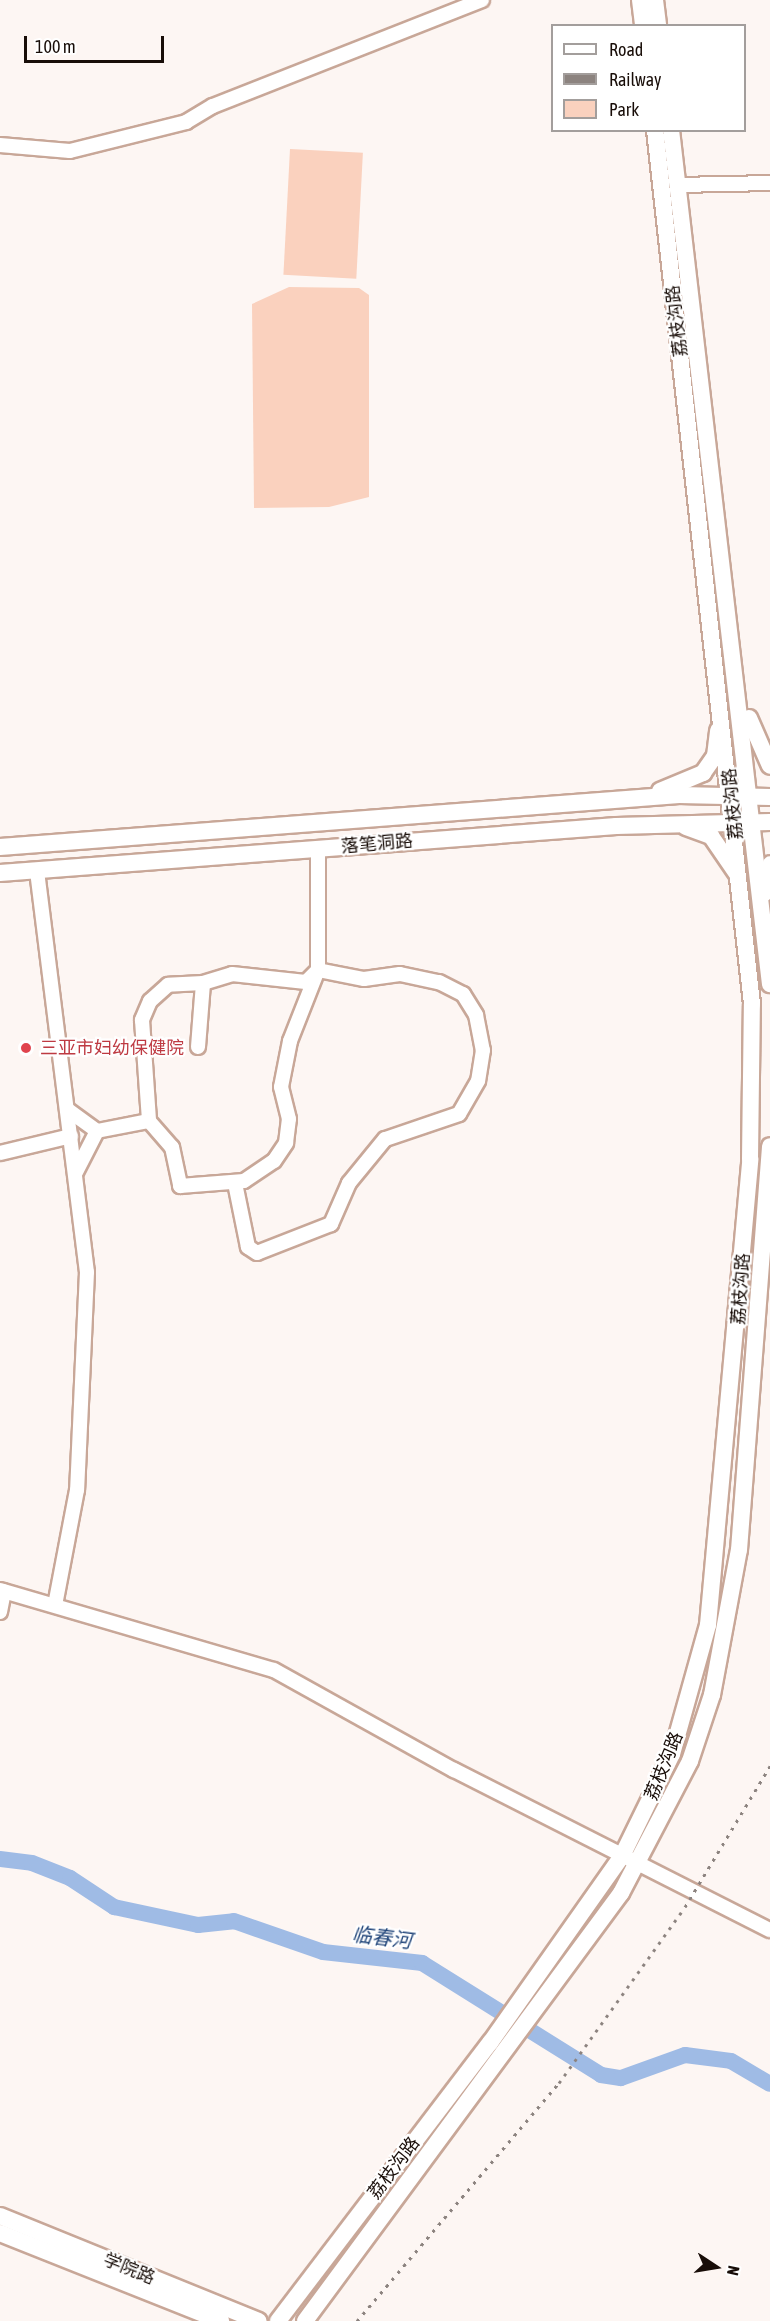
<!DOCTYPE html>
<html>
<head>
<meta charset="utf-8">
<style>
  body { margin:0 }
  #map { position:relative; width:770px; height:2321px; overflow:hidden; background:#fdf6f3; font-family:"Asap Condensed","Noto Sans SC",sans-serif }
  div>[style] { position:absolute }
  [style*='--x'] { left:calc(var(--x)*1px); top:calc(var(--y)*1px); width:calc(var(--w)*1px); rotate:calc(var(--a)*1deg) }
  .green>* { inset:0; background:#fad1be; transform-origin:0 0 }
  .river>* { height:16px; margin:-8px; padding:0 8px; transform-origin:8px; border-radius:8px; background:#9fbbe5 }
  .roads { filter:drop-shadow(2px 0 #c8a798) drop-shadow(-2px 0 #c8a798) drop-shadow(0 2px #c8a798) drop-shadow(0 -2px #c8a798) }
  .minor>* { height:14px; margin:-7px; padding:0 7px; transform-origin:7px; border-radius:7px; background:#fff }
  .major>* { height:16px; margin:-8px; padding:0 8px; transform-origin:8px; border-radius:8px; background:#fff }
  .rail>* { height:3px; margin-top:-1.5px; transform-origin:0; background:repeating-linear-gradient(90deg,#8c837f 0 3px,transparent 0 9px) }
  .dots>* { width:16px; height:16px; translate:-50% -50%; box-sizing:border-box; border:3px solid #fff; border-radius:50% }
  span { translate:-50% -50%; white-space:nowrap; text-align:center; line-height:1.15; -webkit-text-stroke:4.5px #fff; paint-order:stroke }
  .street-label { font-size:18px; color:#180d08 }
  .health-label { font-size:18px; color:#be3a42 }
  .left { translate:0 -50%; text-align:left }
  .water-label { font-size:20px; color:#23477b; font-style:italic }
  .legend { position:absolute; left:551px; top:24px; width:195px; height:108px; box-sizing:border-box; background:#fff; border:2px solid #a39e9c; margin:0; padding:8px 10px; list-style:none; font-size:18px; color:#180d08 }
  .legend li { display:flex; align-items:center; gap:12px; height:30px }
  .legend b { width:30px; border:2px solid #a39e9c }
  .north { position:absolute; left:686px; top:2237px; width:60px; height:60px; -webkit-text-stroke:4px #fff; paint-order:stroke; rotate:102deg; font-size:16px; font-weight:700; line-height:24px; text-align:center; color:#180d08 }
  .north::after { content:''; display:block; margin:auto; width:21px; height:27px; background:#180d08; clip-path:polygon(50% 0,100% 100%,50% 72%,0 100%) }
  .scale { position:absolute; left:24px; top:36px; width:140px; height:27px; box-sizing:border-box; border:3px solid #180d08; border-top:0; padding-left:8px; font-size:18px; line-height:21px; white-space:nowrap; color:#180d08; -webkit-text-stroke:4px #fff; paint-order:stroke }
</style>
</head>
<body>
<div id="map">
  <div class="green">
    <div style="left:290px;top:149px;width:73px;height:126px;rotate:3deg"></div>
    <div style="clip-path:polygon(289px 287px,359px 288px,369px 295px,369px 497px,329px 507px,254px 508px,252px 304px)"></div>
  </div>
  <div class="river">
    <div style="--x:0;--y:1859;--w:32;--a:7"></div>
    <div style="--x:32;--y:1863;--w:41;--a:21.5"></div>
    <div style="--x:70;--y:1878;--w:53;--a:33.4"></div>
    <div style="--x:114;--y:1907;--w:86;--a:12.1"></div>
    <div style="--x:198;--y:1925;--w:36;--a:-6"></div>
    <div style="--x:234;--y:1921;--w:94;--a:19.2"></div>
    <div style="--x:323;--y:1952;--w:100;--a:6.3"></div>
    <div style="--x:422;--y:1963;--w:211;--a:32"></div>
    <div style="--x:601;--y:2075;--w:20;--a:9"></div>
    <div style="--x:621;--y:2078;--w:68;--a:-19.8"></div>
    <div style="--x:685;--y:2055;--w:46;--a:7.4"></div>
    <div style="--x:731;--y:2061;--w:45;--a:30.5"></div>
  </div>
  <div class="roads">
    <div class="minor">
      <div style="--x:0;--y:145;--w:70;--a:4.9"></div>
      <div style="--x:70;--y:151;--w:120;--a:-14"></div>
      <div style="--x:186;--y:122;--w:31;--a:-31"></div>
      <div style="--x:213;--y:106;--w:289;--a:-21.5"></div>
      <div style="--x:677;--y:185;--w:93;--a:-1.2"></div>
      <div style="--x:37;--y:871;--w:404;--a:82.9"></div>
      <div style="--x:87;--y:1272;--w:218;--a:92.6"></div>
      <div style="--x:77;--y:1490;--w:117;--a:100.8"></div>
      <div style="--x:765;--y:894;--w:31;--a:-81"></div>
      <div style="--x:203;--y:983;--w:35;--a:177"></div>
      <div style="--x:168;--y:985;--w:24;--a:138"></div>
      <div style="--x:150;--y:1001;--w:21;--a:113"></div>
      <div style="--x:142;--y:1020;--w:101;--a:86"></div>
      <div style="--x:149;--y:1121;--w:35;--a:49"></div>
      <div style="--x:172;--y:1147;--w:40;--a:78"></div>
      <div style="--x:180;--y:1186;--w:64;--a:-4.5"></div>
      <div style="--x:244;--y:1181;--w:36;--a:-34"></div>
      <div style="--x:274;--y:1161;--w:22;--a:-56"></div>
      <div style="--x:286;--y:1143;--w:24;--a:-83"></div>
      <div style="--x:289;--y:1119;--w:33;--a:-104"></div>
      <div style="--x:281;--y:1087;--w:47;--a:-78.9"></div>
      <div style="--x:290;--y:1041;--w:76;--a:-68.5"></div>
      <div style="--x:318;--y:970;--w:47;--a:11.1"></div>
      <div style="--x:364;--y:979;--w:36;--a:-8"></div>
      <div style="--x:400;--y:974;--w:40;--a:12"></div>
      <div style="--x:439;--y:982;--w:27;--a:27"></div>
      <div style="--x:463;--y:994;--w:25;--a:58"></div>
      <div style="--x:476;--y:1015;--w:36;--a:79"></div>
      <div style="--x:483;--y:1050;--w:31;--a:99"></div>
      <div style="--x:478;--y:1081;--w:38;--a:120"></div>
      <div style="--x:459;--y:1114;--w:78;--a:161.3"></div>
      <div style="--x:385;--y:1139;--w:57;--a:129.3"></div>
      <div style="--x:349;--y:1183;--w:45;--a:113.7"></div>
      <div style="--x:331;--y:1224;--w:79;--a:158.6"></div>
      <div style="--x:257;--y:1253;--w:11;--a:-146"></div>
      <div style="--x:248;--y:1247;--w:65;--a:-101.5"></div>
      <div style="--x:198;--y:1047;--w:64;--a:-85.5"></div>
      <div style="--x:203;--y:983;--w:30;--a:-17"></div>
      <div style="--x:232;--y:974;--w:74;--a:6.2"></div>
      <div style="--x:306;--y:982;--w:17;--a:-45"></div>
      <div style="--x:318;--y:970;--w:121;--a:-90"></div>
      <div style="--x:68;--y:1110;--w:36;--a:36"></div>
      <div style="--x:97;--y:1131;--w:46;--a:117.1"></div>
      <div style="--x:97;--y:1131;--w:53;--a:-10.9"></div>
      <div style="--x:0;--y:1153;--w:73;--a:-13.5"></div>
      <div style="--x:0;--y:1590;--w:285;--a:16.3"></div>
      <div style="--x:274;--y:1670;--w:206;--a:29.1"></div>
      <div style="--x:454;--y:1770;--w:354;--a:26.9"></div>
      <div style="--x:0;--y:1612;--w:21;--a:-79"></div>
    </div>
    <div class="major">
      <div style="--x:640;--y:0;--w:26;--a:83"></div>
      <div style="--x:655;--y:0;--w:26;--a:83"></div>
      <div style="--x:671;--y:130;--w:860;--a:83.39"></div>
      <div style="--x:749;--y:718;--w:52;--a:66.4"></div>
      <div style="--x:660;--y:791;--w:47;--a:-22.7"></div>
      <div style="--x:703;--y:773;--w:21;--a:-55"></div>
      <div style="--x:715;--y:756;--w:26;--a:-83"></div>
      <div style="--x:686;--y:827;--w:27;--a:20"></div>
      <div style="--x:711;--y:836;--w:46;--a:55.6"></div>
      <div style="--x:0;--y:847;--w:681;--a:-4.38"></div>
      <div style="--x:679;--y:795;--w:91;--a:1.3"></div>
      <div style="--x:0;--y:873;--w:618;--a:-4.36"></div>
      <div style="--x:616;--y:826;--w:154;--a:-1.5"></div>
      <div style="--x:0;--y:2216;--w:279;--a:22.1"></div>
      <div style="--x:0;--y:2233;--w:238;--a:21.7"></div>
      <div style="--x:278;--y:2321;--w:350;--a:-52.7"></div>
      <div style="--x:490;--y:2043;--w:229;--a:-54.8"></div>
      <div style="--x:622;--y:1856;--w:114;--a:-63.9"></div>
      <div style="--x:672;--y:1754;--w:134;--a:-74.4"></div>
      <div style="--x:708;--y:1625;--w:468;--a:-84.8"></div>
      <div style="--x:750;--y:1159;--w:155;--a:-89.3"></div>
      <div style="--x:752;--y:1004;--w:879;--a:-96.33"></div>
      <div style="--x:305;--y:2321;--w:532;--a:-53.56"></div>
      <div style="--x:621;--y:1893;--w:149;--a:-62.4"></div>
      <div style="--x:690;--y:1761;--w:70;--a:-71.6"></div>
      <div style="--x:712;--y:1695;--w:147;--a:-79.5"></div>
      <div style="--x:739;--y:1550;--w:405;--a:-85.6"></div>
    </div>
  </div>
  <div class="rail">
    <div style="--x:357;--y:2321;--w:312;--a:-49.7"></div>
    <div style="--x:559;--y:2083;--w:216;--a:-54.4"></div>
    <div style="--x:685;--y:1907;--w:165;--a:-58.9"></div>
  </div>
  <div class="dots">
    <div style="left:26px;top:1048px;background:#e0444e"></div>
  </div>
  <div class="street-label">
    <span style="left:677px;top:321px;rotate:-97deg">荔枝沟路</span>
    <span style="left:733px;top:804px;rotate:-96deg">荔枝沟路</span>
    <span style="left:377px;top:844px;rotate:-5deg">落笔洞路</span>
    <span style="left:741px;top:1289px;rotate:-86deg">荔枝沟路</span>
    <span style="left:664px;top:1766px;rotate:-68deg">荔枝沟路</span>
    <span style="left:394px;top:2168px;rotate:-53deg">荔枝沟路</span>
    <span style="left:129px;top:2269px;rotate:22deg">学院路</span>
  </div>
  <div class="health-label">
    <span class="left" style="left:40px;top:1048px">三亚市妇幼保健院</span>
  </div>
  <div class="water-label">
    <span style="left:382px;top:1937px;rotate:7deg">临春河</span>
  </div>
  <ul class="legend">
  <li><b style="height:8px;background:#fff"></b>Road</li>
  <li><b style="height:8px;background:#8c837f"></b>Railway</li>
  <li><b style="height:16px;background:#fad1be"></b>Park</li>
  </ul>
  <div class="north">N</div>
  <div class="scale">100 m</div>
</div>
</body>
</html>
